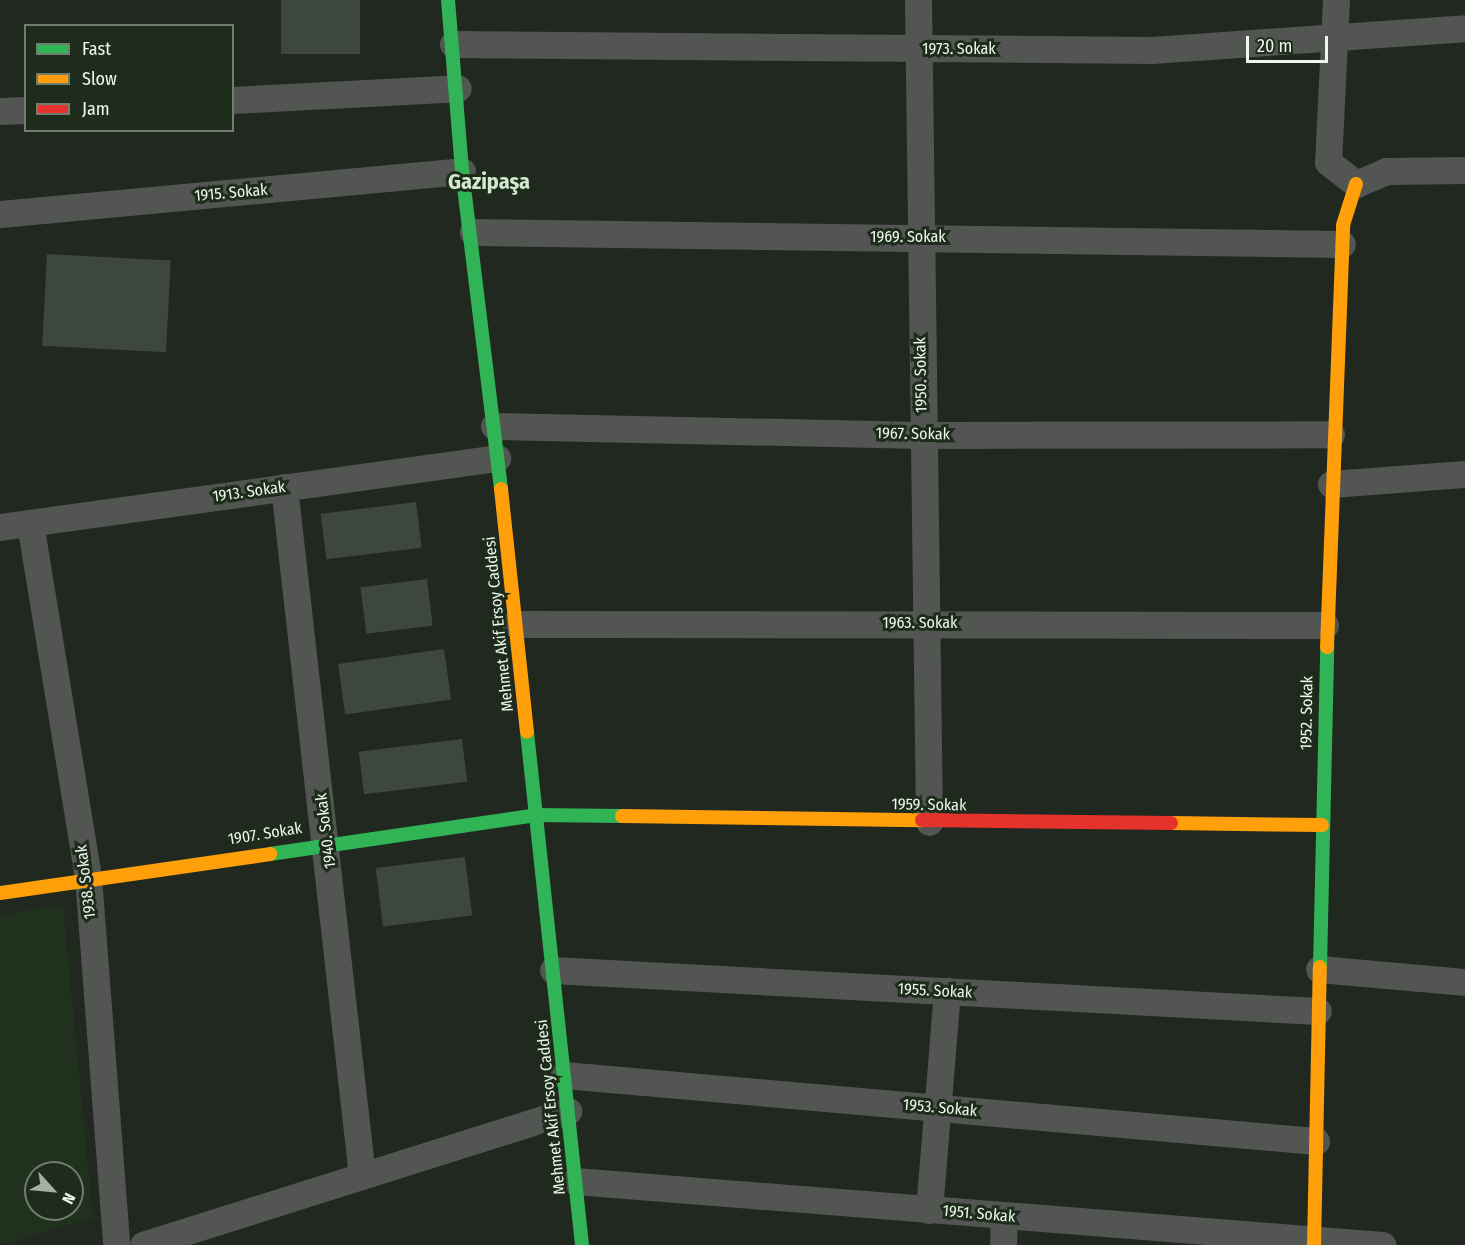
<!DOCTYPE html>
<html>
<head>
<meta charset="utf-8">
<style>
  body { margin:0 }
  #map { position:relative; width:1465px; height:1245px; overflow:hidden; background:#20281f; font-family:"Fira Sans Condensed",sans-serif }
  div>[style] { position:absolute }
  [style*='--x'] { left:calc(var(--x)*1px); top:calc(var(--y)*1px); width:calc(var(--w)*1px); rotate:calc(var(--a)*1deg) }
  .built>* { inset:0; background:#20321d }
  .building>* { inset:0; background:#3e473d; transform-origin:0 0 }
  .street>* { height:27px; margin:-13.5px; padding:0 13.5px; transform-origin:13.5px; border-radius:13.5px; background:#525552 }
  .fast>* { height:14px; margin:-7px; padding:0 7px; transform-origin:7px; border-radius:7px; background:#30b455 }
  .slow>* { height:14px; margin:-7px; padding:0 7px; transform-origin:7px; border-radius:7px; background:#ff9f0a }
  .jam>* { height:14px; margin:-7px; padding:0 7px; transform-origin:7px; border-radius:7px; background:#e5322d }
  span { translate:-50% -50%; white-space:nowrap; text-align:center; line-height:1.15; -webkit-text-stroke:6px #1d2c1b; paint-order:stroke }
  .street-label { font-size:16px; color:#edf7ec }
  .district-label { font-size:22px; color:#d4e7d1; font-weight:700 }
  .legend { position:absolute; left:24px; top:24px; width:210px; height:108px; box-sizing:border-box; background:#1d2c1b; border:2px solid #707d6f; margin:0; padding:8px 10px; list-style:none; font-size:18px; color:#edf7ec }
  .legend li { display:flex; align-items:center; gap:12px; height:30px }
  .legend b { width:30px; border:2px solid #707d6f }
  .north { position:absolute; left:24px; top:1161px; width:60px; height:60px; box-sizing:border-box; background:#1d2c1b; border:2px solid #707d6f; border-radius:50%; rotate:117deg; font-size:16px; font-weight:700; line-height:24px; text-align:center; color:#edf7ec }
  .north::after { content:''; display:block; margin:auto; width:21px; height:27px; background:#a5afa4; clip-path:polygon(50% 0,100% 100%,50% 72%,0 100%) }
  .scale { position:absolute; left:1246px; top:36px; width:82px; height:27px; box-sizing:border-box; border:3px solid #edf7ec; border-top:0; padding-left:8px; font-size:18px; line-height:21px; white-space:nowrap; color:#edf7ec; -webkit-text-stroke:4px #1d2c1b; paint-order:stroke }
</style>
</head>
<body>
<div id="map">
  <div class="built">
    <div style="clip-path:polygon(evenodd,63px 905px,93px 1218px,0 1245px,0 915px,63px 905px,36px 1173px,72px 1173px,72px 1209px,36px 1209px,36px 1173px)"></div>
  </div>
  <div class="building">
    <div style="left:281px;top:0;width:79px;height:54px"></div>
    <div style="left:47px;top:254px;width:124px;height:92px;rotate:3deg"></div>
    <div style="left:416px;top:502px;width:46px;height:96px;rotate:83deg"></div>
    <div style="left:427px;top:579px;width:47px;height:67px;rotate:83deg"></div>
    <div style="left:444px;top:649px;width:51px;height:107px;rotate:82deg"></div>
    <div style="left:462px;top:739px;width:43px;height:104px;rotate:83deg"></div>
    <div style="left:465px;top:857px;width:59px;height:90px;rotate:83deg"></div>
  </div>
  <div class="street">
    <div style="--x:918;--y:0;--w:822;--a:89.23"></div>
    <div style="--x:1336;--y:0;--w:162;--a:92.8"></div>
    <div style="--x:1328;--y:162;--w:36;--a:38"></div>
    <div style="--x:1356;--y:184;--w:33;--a:-23"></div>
    <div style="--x:1386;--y:171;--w:79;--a:-0.7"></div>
    <div style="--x:453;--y:44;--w:699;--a:0.49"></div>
    <div style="--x:1152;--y:50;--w:314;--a:-4"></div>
    <div style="--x:232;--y:100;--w:226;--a:-3"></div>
    <div style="--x:0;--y:111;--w:26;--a:-2"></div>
    <div style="--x:0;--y:214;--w:464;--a:-5.3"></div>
    <div style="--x:473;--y:232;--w:869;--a:0.79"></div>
    <div style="--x:494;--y:426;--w:428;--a:1.2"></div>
    <div style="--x:922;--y:435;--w:409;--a:-0.1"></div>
    <div style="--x:1331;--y:484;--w:134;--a:-4.3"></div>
    <div style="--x:284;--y:487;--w:693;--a:83.54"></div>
    <div style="--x:30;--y:523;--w:359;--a:80.7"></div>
    <div style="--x:88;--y:877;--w:369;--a:85.6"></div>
    <div style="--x:0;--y:527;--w:502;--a:-7.9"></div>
    <div style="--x:515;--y:624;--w:810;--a:0.07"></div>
    <div style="--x:1319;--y:969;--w:147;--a:5.1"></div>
    <div style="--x:553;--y:970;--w:766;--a:3.07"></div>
    <div style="--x:564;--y:1075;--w:755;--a:5.02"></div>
    <div style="--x:575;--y:1181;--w:810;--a:4.53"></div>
    <div style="--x:929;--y:1210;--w:220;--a:-85.3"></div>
    <div style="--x:143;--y:1245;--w:446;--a:-17.5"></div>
    <div style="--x:1003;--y:1245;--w:29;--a:-88"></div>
  </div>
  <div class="fast">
    <div style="--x:448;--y:0;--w:172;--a:85.3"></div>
    <div style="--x:462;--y:171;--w:320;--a:83"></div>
    <div style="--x:527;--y:732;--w:516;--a:83.88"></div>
    <div style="--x:270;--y:854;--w:269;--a:-8.3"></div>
    <div style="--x:536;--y:815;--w:86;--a:0.7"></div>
    <div style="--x:1320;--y:967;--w:320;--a:-88.7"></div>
  </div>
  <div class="slow">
    <div style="--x:501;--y:489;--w:244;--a:83.9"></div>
    <div style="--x:1327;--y:647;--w:422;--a:-87.8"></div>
    <div style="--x:1343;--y:225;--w:43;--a:-72.4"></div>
    <div style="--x:622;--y:816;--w:300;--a:0.8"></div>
    <div style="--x:1171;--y:823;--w:151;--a:0.8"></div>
    <div style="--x:0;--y:893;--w:273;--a:-8.2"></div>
    <div style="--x:1314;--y:1245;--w:278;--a:-88.8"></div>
  </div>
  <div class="jam">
    <div style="--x:922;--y:820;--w:249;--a:0.7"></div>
  </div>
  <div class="street-label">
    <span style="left:959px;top:49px">1973. Sokak</span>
    <span style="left:231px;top:193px;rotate:-5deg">1915. Sokak</span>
    <span style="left:908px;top:237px">1969. Sokak</span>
    <span style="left:921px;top:375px;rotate:-91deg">1950. Sokak</span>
    <span style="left:913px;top:434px;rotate:1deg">1967. Sokak</span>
    <span style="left:249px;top:492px;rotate:-8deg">1913. Sokak</span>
    <span style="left:920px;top:623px">1963. Sokak</span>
    <span style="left:499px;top:624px;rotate:-96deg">Mehmet Akif Ersoy Caddesi</span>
    <span style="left:1307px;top:713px;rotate:-89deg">1952. Sokak</span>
    <span style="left:929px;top:805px;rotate:1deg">1959. Sokak</span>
    <span style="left:326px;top:831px;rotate:-97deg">1940. Sokak</span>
    <span style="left:265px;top:834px;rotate:-9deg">1907. Sokak</span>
    <span style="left:86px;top:882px;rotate:-97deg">1938. Sokak</span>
    <span style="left:935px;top:991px;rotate:3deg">1955. Sokak</span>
    <span style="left:551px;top:1107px;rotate:-96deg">Mehmet Akif Ersoy Caddesi</span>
    <span style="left:940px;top:1108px;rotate:5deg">1953. Sokak</span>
    <span style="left:979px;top:1214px;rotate:5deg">1951. Sokak</span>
  </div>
  <div class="district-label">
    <span style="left:489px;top:182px">Gazipaşa</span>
  </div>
  <ul class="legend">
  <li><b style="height:8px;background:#30b455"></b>Fast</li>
  <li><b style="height:8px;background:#ff9f0a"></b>Slow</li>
  <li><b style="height:8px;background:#e5322d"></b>Jam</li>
  </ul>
  <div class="north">N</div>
  <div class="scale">20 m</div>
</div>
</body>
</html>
